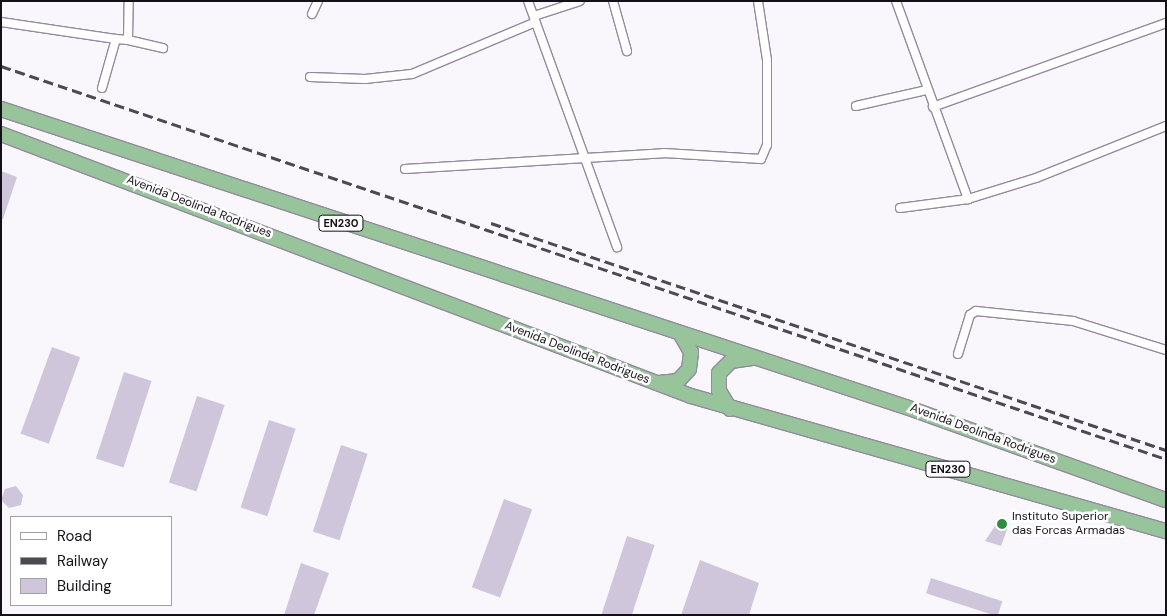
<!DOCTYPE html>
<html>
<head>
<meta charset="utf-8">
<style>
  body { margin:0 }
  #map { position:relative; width:1167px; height:616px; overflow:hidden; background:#f9f7fc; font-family:"DM Sans",sans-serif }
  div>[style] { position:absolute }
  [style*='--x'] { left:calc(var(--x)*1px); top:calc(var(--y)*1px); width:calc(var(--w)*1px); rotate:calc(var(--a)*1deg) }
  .building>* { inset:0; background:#cfc6db; transform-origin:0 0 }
  .roads { filter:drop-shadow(1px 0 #938a9e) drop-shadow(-1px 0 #938a9e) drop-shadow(0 1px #938a9e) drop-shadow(0 -1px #938a9e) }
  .minor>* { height:8px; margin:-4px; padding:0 4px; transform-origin:4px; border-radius:4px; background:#fff }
  .trunk>* { height:14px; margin:-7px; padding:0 7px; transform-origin:7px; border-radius:7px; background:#98c49b }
  .rail>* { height:3px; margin-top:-1.5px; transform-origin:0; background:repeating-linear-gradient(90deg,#4c4950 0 10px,transparent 0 15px) }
  .dots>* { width:14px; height:14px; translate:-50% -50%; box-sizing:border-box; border:2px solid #fff; border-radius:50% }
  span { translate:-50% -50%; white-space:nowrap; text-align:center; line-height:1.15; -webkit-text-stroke:5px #fff; paint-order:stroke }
  .shield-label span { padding:1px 4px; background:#fff; border:1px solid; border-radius:4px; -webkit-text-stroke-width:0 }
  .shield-label { font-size:11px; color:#151119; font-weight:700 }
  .street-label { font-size:12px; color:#151119 }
  .poi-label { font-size:12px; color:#151119 }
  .left { translate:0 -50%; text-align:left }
  .frame { position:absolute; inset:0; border:2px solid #151119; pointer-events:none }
  .legend { position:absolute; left:10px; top:516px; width:162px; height:90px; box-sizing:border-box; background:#fff; border:1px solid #a1a0a3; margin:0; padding:6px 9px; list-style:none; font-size:15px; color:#151119 }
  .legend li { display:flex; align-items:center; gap:10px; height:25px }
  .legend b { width:25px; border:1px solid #a1a0a3 }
</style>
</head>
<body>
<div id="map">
  <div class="building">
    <div style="clip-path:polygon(1px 171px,17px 177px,3px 219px,1px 219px)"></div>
    <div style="left:52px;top:347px;width:30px;height:92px;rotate:20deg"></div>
    <div style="left:124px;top:372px;width:29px;height:91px;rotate:18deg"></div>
    <div style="left:197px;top:396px;width:29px;height:91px;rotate:18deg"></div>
    <div style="left:269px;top:420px;width:28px;height:92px;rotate:18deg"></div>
    <div style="left:341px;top:445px;width:28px;height:91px;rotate:18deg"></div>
    <div style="clip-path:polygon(16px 486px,23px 495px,21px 505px,9px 508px,1px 500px,5px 489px)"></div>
    <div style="left:504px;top:499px;width:30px;height:94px;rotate:20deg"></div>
    <div style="clip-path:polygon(997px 523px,1008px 527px,1001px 546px,985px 541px)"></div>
    <div style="left:627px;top:536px;width:29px;height:83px;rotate:18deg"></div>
    <div style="clip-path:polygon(700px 560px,759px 583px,749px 615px,681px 615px)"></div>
    <div style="clip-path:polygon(301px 563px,329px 573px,314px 615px,284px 615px)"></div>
    <div style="left:931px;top:578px;width:75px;height:16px;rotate:18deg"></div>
  </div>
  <div class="roads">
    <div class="minor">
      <div style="--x:528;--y:1;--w:262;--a:70.1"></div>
      <div style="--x:613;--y:1;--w:52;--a:74.4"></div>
      <div style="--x:896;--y:1;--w:211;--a:70"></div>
      <div style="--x:312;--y:14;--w:14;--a:-65"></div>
      <div style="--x:534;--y:16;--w:48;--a:-18.1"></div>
      <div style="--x:1;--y:22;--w:116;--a:8.4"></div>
      <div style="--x:128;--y:40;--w:36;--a:13"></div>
      <div style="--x:310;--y:77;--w:55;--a:2.1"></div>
      <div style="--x:365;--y:79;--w:47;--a:-6.1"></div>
      <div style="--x:412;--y:74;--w:134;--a:-22.8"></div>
      <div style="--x:102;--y:88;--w:51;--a:-74.1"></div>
      <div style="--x:116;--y:39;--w:12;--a:5"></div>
      <div style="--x:128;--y:40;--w:39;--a:-89"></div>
      <div style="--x:856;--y:106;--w:73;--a:-12.7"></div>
      <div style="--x:933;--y:107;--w:248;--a:-19.8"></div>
      <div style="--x:405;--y:169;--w:259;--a:-3.5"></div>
      <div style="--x:664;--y:153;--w:97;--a:3.5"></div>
      <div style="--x:761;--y:159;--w:15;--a:-67"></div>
      <div style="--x:767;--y:145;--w:85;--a:-90"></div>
      <div style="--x:767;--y:60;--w:60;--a:-98.7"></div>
      <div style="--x:900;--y:208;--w:69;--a:-7.5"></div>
      <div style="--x:968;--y:199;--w:71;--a:-17.2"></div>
      <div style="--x:1036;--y:178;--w:140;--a:-21.8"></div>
      <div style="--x:958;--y:354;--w:41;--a:-72.9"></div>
      <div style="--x:970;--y:315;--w:7;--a:-34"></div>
      <div style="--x:976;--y:311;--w:98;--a:5.9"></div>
      <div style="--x:1073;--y:321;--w:97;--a:17.3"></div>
    </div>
    <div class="trunk">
      <div style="--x:1;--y:109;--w:953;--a:18.23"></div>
      <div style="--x:906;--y:407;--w:276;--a:19.7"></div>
      <div style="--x:1;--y:134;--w:738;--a:20.79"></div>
      <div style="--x:691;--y:396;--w:494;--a:15.9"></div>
      <div style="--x:659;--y:383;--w:19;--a:-6"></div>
      <div style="--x:678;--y:381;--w:16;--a:-47"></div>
      <div style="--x:689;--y:369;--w:17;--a:-83"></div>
      <div style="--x:691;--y:352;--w:20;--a:-120"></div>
      <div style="--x:730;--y:409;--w:21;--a:-121"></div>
      <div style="--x:719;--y:391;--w:18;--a:-90"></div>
      <div style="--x:719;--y:373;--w:17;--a:-45"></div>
      <div style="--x:731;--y:361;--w:21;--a:-8"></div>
    </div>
  </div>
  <div class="rail">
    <div style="--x:1;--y:66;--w:1230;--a:18.64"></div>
    <div style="--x:491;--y:223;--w:712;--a:18.59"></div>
  </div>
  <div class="dots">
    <div style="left:1002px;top:524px;background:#308d3f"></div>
  </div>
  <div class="shield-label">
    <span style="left:341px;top:223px">EN230</span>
    <span style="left:948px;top:469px">EN230</span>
  </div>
  <div class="street-label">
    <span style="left:199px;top:207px;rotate:21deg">Avenida Deolinda Rodrigues</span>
    <span style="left:577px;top:353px;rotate:21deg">Avenida Deolinda Rodrigues</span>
    <span style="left:983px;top:434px;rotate:20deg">Avenida Deolinda Rodrigues</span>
  </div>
  <div class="poi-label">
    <span class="left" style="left:1012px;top:524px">Instituto Superior<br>das Forcas Armadas</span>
  </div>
  <div class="frame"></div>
  <ul class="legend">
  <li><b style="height:6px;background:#fff"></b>Road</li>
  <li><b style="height:6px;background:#4c4950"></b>Railway</li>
  <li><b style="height:14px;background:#cfc6db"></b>Building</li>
  </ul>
</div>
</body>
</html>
